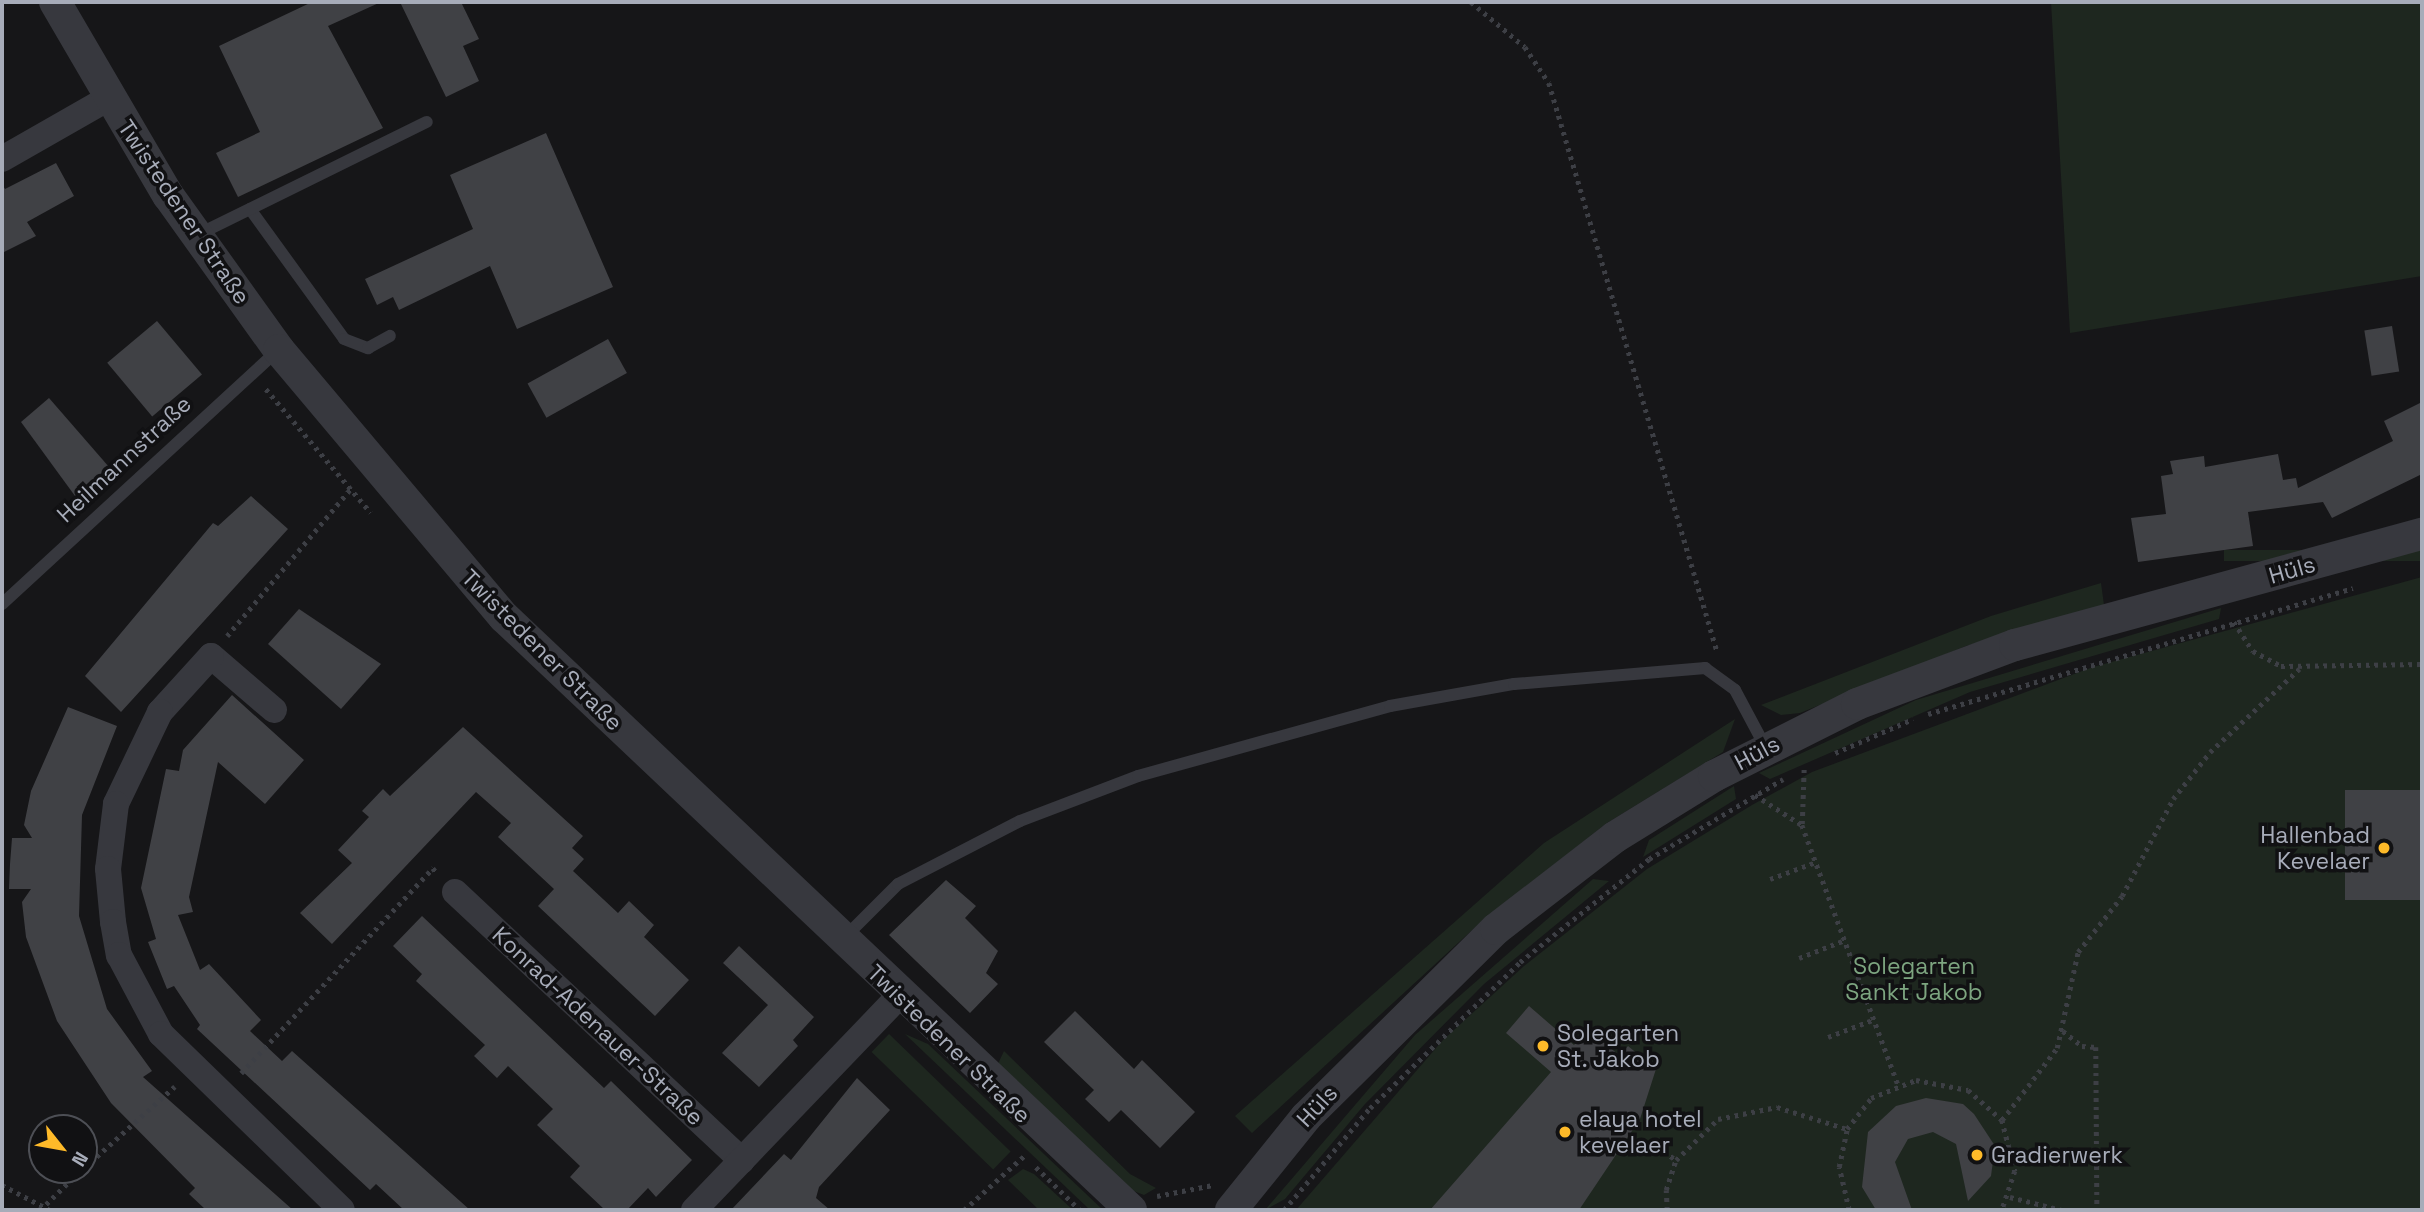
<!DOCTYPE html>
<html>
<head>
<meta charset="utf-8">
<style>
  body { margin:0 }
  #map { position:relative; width:2424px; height:1212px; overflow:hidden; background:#161618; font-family:"Space Grotesk",sans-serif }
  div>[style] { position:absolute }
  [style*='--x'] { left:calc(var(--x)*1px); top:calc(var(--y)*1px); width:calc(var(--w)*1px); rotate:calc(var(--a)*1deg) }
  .green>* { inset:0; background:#1e271f; transform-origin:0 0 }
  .building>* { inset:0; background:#404145; transform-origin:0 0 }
  .path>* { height:4.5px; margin-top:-2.25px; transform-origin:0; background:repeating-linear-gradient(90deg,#3d3f45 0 3.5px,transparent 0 8.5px) }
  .service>* { height:12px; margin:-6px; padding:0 6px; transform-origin:6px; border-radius:6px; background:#37383e }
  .minor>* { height:26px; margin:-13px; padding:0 13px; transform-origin:13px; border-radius:13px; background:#37383e }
  .tertiary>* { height:32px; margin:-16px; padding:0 16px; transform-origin:16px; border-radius:16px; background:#37383e }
  .dots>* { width:19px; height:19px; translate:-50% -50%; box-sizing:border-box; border:4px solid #111113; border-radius:50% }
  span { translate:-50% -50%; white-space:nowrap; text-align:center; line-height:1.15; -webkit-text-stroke:7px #111113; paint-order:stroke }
  .street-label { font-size:23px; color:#a7acb9 }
  .poi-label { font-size:23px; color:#a7acb9 }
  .right { translate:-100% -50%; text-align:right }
  .left { translate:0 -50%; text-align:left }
  .park-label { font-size:23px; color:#7da580 }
  .frame { position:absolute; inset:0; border:4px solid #a7acb9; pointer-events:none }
  .north { position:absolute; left:28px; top:1114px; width:70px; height:70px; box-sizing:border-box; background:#111113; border:2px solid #4d4f55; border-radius:50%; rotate:121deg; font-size:19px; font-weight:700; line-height:28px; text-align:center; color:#a7acb9 }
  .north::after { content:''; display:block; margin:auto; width:24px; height:32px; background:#feba29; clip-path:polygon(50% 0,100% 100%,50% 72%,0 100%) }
</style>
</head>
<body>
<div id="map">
  <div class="green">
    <div style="clip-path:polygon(2051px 2px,2422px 2px,2422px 276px,2070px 333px)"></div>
    <div style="left:2422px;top:550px;width:11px;height:198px;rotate:90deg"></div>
    <div style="clip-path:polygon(2422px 577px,2422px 1210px,1296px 1210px,1443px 1040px,1524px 966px,1647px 869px,1752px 805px,1812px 772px,2093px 667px)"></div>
    <div style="clip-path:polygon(2101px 583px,2104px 605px,1966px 646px,1800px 713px,1781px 715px,1761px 705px,1991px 616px)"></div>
    <div style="clip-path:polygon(2221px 608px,2219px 619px,1970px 692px,1770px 779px,1759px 773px,1916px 700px)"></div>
    <div style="clip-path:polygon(1735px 719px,1723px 752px,1607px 823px,1483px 920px,1252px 1133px,1235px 1116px,1544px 843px)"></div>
    <div style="clip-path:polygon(1734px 786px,1736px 799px,1643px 857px,1649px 840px)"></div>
    <div style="clip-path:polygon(1593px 879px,1609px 881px,1484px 984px,1365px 1104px,1285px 1199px,1265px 1210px,1415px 1035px)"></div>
    <div style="left:889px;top:1034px;width:169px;height:25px;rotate:44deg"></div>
    <div style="clip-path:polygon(905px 1034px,928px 1044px,1103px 1210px,1090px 1210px)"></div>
    <div style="clip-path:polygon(1004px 1051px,1130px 1174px,1156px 1188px,1144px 1195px,1131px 1190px,996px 1068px)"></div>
    <div style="clip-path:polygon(1023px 1169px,1034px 1174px,1073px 1210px,1039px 1210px,1008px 1180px)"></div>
  </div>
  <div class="building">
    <div style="clip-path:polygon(312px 2px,381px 2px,328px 26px,383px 128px,238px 197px,216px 153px,260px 132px,219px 46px)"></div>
    <div style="clip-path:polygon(400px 2px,461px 2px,479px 39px,463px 46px,479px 81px,446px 97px)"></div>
    <div style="clip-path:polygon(546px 133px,613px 287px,517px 329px,490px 266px,399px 310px,393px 297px,377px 305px,365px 279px,473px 229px,450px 175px)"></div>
    <div style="clip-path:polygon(56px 163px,74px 196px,27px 222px,36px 236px,2px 253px,2px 184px,5px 189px)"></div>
    <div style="left:157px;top:321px;width:70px;height:65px;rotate:50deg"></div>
    <div style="left:2392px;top:326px;width:46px;height:28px;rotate:81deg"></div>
    <div style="left:608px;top:339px;width:39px;height:92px;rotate:61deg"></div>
    <div style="clip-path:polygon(49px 398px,109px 467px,75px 496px,21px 422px)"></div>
    <div style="clip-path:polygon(2422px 402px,2422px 474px,2332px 518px,2323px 502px,2248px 512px,2253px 546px,2138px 562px,2131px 518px,2166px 514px,2161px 476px,2173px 474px,2170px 461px,2204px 456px,2205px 467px,2278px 454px,2283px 480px,2296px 478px,2298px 488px,2393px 441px,2384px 421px)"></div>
    <div style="clip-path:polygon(251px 496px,288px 529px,121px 712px,85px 676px,213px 523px,218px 526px)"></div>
    <div style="clip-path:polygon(299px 609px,381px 664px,341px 709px,268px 644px)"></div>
    <div style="clip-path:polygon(232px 695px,304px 760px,265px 804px,218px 762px,189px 897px,193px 912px,178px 915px,200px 970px,209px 964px,261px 1020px,250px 1031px,282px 1061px,292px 1051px,470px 1210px,404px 1210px,376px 1184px,370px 1190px,197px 1029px,200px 1025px,174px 986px,167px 989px,148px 942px,156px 939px,141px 888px,166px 769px,179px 771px,183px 750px)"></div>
    <div style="clip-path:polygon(68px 707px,117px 726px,82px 815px,79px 916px,107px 1009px,152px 1071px,143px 1077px,293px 1210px,206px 1210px,189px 1194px,195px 1188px,111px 1103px,57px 1021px,26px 937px,22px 902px,31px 889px,9px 889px,10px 864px,12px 838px,32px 838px,24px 825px,31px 791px)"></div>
    <div style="clip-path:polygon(463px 727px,583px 836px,572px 848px,584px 859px,573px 871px,618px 913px,629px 901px,654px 925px,644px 937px,689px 980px,655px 1016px,538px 906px,554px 889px,498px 837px,511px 823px,476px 792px,332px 944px,300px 913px,352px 863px,338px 850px,369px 817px,362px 811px,383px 789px,390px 796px)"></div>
    <div style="left:2345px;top:790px;width:77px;height:110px"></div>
    <div style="clip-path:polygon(946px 880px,976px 906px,965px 918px,998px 951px,986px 973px,998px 984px,970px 1013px,889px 935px)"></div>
    <div style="clip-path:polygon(422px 916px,604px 1088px,611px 1081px,692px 1160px,656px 1197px,648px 1188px,627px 1210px,605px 1210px,570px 1177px,580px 1166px,537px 1125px,553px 1109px,508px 1066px,497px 1078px,474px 1056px,485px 1045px,416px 981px,422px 974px,393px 946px)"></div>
    <div style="clip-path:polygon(739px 946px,814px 1017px,793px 1040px,798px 1046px,759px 1087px,722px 1053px,768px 1005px,723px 963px)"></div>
    <div style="clip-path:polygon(1529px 1006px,1574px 1045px,1588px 1029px,1620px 1056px,1628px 1046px,1656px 1069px,1640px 1119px,1579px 1210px,1430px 1210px,1551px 1072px,1506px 1033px)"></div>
    <div style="clip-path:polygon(1075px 1011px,1134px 1069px,1142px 1060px,1195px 1112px,1160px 1148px,1121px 1110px,1109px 1122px,1085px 1099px,1094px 1090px,1044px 1042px)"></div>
    <div style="clip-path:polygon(857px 1078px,890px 1110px,819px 1187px,816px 1198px,830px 1210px,731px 1210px,784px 1154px,791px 1160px)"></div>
    <div style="clip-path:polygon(1926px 1098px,1963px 1104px,1974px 1114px,1995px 1146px,1991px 1176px,1968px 1201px,1956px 1144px,1933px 1132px,1908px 1139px,1895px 1162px,1912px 1210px,1876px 1210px,1862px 1187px,1868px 1132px,1896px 1106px)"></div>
  </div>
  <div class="path">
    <div style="--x:1471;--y:2;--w:70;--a:39.8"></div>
    <div style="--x:1525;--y:47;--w:43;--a:56.3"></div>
    <div style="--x:1549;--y:83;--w:592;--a:73.52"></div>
    <div style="--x:266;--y:389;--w:162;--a:49.7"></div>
    <div style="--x:2234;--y:622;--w:35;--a:57"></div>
    <div style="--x:2253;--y:651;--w:32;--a:28"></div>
    <div style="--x:2281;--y:666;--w:141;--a:-0.8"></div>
    <div style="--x:227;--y:636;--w:194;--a:-50"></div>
    <div style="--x:1928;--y:714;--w:443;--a:-16.5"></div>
    <div style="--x:1835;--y:753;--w:85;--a:-23.6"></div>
    <div style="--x:1755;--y:795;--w:56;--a:32.6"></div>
    <div style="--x:1802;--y:825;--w:276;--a:69.7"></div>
    <div style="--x:1802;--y:824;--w:56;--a:-88"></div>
    <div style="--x:1770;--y:879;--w:49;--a:-20.3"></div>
    <div style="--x:1799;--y:958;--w:49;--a:-21.4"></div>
    <div style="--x:2063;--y:1031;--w:24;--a:38"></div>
    <div style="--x:2082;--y:1046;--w:14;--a:4"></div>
    <div style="--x:2096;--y:1047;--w:163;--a:89.6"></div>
    <div style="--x:1828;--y:1037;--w:50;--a:-21"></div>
    <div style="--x:241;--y:1073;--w:281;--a:-46.9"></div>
    <div style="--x:433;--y:868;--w:5;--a:53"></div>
    <div style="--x:2002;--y:1120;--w:91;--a:-52.6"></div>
    <div style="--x:2057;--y:1048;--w:98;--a:-77.7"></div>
    <div style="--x:2078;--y:952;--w:71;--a:-51.8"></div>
    <div style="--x:2122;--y:896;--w:110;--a:-62.3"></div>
    <div style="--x:2173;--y:799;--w:60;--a:-51.8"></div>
    <div style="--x:2210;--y:752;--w:122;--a:-43"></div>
    <div style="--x:1664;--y:1151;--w:15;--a:37"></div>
    <div style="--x:1036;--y:1167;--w:62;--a:44.3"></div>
    <div style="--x:84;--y:1168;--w:122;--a:-42"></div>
    <div style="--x:2;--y:1185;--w:54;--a:27.5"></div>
    <div style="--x:1157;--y:1196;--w:57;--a:-11.1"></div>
    <div style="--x:2010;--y:1197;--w:54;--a:14"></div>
    <div style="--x:40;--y:1210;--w:57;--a:-44.3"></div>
    <div style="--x:964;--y:1210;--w:81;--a:-42"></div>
    <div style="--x:1284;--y:1210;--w:133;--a:-49.9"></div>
    <div style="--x:1370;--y:1108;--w:209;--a:-44.2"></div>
    <div style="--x:1520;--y:962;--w:165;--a:-38.6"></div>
    <div style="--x:1649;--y:859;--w:156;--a:-30.8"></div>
    <div style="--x:1667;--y:1210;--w:20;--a:-93"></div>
    <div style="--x:1666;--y:1190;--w:32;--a:-72"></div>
    <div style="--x:1676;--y:1160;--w:59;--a:-44.3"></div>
    <div style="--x:1718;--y:1119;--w:60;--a:-11.5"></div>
    <div style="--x:1777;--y:1107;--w:73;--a:17.4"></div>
    <div style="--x:1849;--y:1210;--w:44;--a:-103.1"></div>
    <div style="--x:1839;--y:1167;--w:39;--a:-78"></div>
    <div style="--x:1847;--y:1129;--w:39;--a:-52"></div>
    <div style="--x:1871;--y:1098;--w:48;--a:-21.8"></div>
    <div style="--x:1916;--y:1080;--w:53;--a:10.9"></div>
    <div style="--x:1968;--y:1090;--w:45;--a:41.4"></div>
    <div style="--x:2002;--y:1120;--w:53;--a:75.7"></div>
    <div style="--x:2015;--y:1171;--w:41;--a:108.4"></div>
  </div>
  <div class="service">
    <div style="--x:250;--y:209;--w:160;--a:54.1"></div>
    <div style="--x:344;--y:339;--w:26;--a:21"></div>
    <div style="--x:368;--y:348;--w:25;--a:-29"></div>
    <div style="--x:197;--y:235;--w:256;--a:-26.2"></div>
    <div style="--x:2;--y:604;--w:375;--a:-42.6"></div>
    <div style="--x:845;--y:937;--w:75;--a:-45"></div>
    <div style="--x:898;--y:884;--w:137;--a:-27.3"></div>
    <div style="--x:1020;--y:821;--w:126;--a:-20.9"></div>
    <div style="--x:1138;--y:776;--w:262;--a:-15.5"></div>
    <div style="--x:1390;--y:706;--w:126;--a:-10.1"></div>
    <div style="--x:1514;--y:684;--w:192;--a:-4.8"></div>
    <div style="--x:1705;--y:668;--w:37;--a:36"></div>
    <div style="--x:1735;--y:690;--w:66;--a:61.9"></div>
  </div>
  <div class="minor">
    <div style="--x:2;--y:159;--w:123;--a:-29.7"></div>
    <div style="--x:274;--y:710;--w:83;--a:-139.4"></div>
    <div style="--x:211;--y:656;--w:76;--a:132.3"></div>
    <div style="--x:160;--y:712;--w:102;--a:115.6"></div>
    <div style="--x:116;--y:804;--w:65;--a:97"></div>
    <div style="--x:108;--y:869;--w:53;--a:84.6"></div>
    <div style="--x:113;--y:922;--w:34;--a:80"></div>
    <div style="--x:119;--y:955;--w:89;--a:62"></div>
    <div style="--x:161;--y:1034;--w:252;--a:44.2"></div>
    <div style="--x:455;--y:892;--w:393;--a:43.1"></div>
    <div style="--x:694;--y:1210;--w:296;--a:-46.2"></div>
  </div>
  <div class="tertiary">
    <div style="--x:55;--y:2;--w:224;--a:59.7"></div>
    <div style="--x:168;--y:195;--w:191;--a:54.4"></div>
    <div style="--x:279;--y:350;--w:349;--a:49.9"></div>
    <div style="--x:504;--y:617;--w:863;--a:43.4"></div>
    <div style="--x:1231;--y:1210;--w:119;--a:-51.1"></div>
    <div style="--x:1306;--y:1117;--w:267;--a:-44.7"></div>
    <div style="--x:1496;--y:929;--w:150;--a:-37.7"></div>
    <div style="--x:1615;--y:837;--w:116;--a:-31.6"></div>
    <div style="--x:1714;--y:776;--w:160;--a:-26.7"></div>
    <div style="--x:1857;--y:704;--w:169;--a:-20.5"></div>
    <div style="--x:2015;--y:645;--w:422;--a:-15.3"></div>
  </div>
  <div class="dots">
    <div style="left:2384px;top:848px;background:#feba29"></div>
    <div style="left:1543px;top:1046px;background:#feba29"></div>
    <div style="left:1565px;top:1132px;background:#feba29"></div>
    <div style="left:1977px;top:1155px;background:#feba29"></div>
  </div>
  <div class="street-label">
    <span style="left:184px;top:212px;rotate:56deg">Twistedener Straße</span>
    <span style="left:124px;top:459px;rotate:-43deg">Heilmannstraße</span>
    <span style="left:2292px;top:570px;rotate:-16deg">Hüls</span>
    <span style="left:542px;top:650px;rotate:45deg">Twistedener Straße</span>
    <span style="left:1757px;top:753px;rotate:-28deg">Hüls</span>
    <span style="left:598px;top:1026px;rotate:43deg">Konrad-Adenauer-Straße</span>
    <span style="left:949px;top:1044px;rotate:44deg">Twistedener Straße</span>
    <span style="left:1317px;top:1106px;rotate:-47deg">Hüls</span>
  </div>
  <div class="poi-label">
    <span class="right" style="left:2370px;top:848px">Hallenbad<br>Kevelaer</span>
    <span class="left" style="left:1557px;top:1046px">Solegarten<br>St. Jakob</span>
    <span class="left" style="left:1579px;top:1132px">elaya hotel<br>kevelaer</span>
    <span class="left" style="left:1991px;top:1155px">Gradierwerk</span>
  </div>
  <div class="park-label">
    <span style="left:1914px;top:979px">Solegarten<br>Sankt Jakob</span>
  </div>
  <div class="frame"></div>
  <div class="north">N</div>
</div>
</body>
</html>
